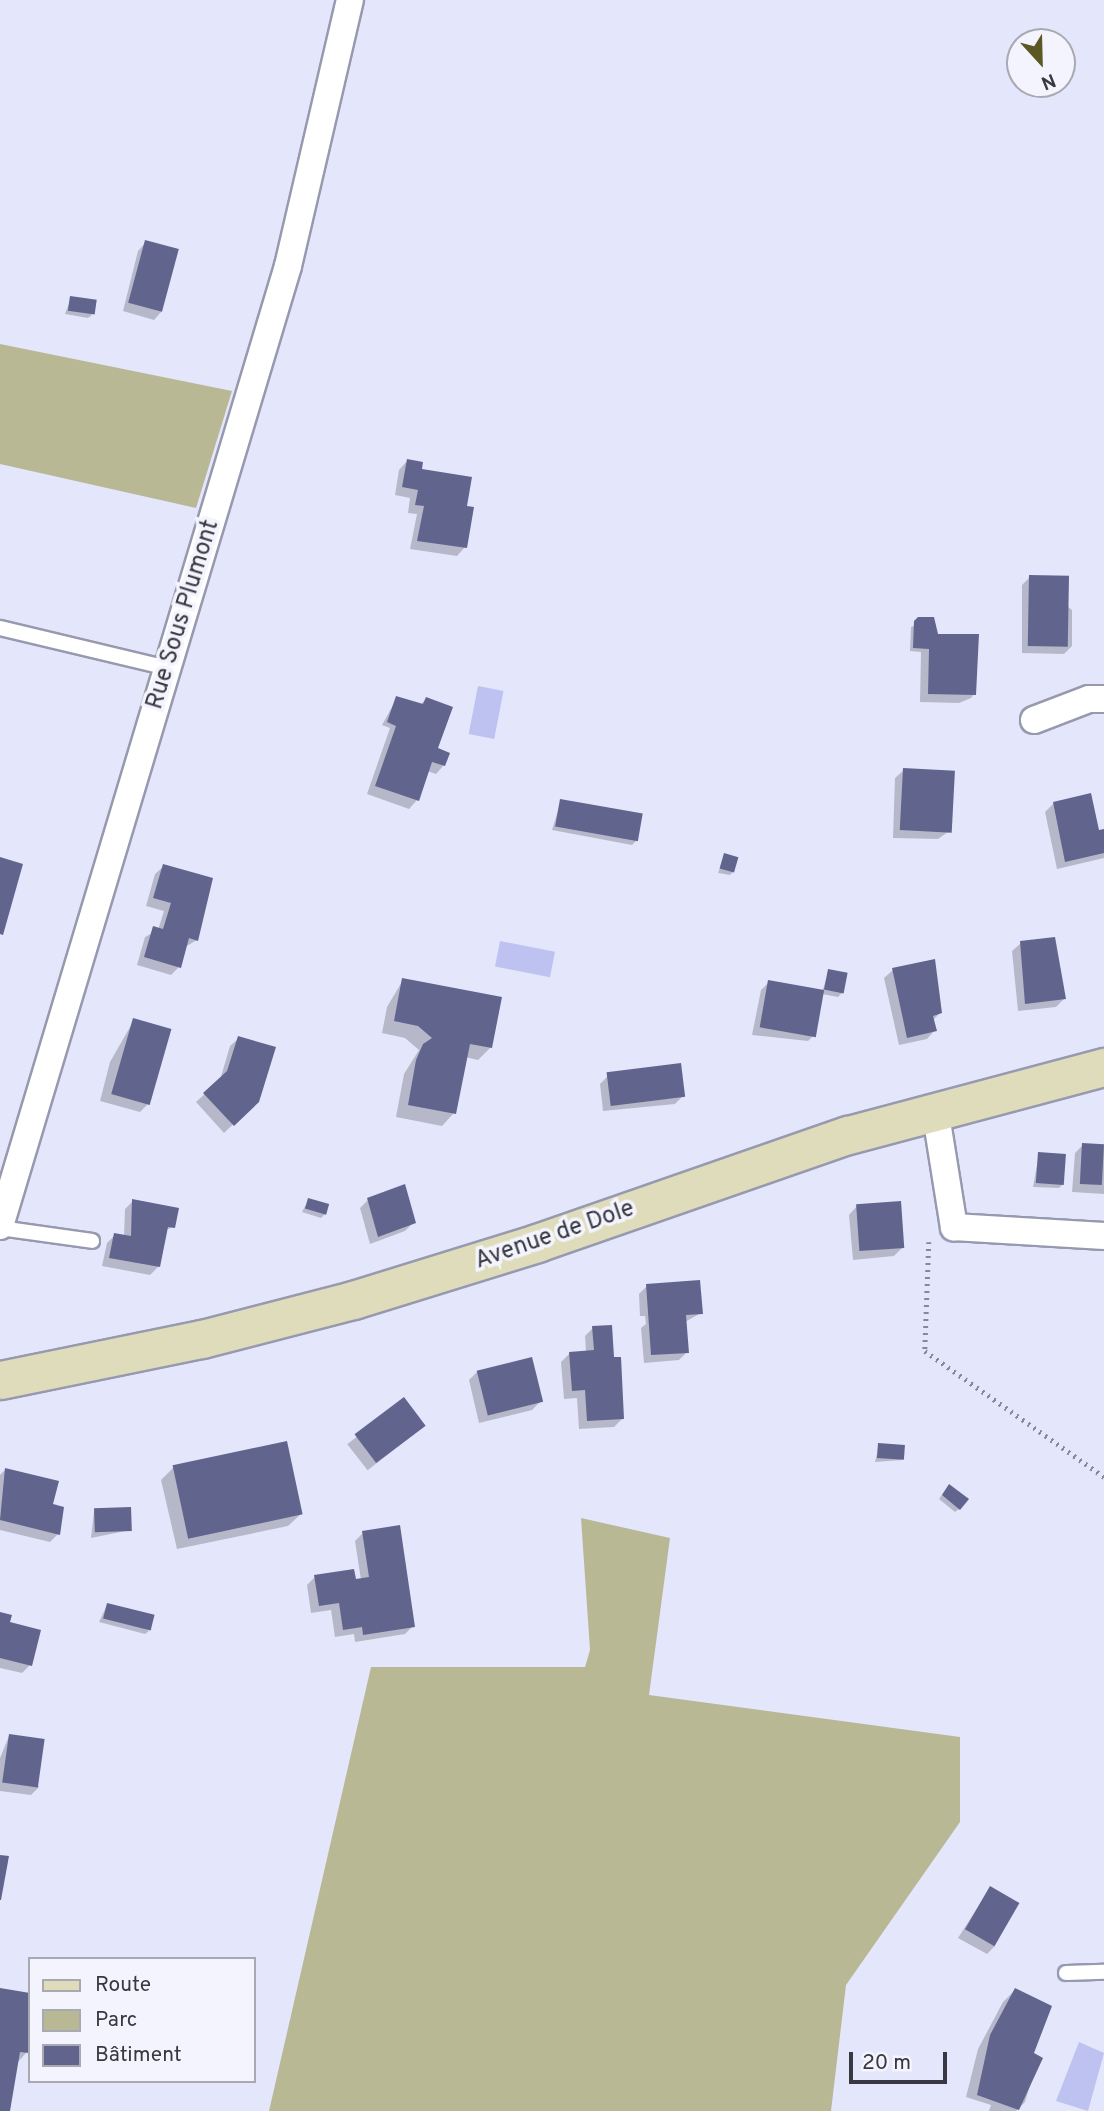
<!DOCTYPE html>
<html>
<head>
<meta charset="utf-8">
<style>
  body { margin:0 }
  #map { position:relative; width:1104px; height:2111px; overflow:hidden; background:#e4e6fc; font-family:Overpass,sans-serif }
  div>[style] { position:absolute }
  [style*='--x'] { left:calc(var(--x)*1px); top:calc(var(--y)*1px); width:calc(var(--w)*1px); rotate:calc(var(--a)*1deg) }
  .green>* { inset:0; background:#b9b895 }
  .water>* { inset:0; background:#bec2f0; transform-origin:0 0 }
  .shadow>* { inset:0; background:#0003; transform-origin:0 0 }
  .building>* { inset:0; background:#61648d; transform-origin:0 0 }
  .path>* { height:4.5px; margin-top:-2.25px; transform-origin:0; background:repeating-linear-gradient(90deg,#878897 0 2px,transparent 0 7px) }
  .roads { filter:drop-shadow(2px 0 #9799ae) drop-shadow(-2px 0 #9799ae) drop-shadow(0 2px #9799ae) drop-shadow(0 -2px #9799ae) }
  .lane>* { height:14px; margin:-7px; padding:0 7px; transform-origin:7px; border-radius:7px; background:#fff }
  .street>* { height:26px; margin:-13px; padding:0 13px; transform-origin:13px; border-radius:13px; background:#fff }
  .secondary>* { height:37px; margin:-18.5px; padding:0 18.5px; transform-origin:18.5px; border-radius:18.5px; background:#dedcba }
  span { translate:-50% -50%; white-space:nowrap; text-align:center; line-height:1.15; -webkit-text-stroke:7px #f3f4fd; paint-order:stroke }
  .street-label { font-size:24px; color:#373840 }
  .legend { position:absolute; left:28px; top:1957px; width:228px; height:126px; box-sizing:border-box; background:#f3f4fd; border:2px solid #a8a9b1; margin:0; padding:9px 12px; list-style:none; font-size:21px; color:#373840 }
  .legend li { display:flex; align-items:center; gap:14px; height:35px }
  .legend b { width:35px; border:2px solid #a8a9b1 }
  .north { position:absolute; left:1006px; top:28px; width:70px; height:70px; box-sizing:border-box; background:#f3f4fd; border:2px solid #a8a9b1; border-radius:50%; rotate:158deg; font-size:19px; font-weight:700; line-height:28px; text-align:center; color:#373840 }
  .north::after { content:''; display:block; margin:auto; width:24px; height:32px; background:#5a5825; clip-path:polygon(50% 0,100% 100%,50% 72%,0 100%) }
  .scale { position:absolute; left:849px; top:2052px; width:98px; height:32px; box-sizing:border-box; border:4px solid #373840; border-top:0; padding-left:9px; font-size:21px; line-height:24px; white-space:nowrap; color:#373840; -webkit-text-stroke:5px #f3f4fd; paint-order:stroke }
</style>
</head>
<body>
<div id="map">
  <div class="green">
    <div style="clip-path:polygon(0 344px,232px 391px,196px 508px,0 464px)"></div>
    <div style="clip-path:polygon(581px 1518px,670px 1538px,649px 1695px,960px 1737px,960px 1822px,846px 1985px,831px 2111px,269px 2111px,371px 1667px,585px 1667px,590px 1650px)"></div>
  </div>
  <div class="water">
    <div style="left:478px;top:686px;width:26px;height:49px;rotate:11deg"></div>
    <div style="left:500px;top:941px;width:56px;height:26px;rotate:11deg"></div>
    <div style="clip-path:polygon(1079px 2042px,1104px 2053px,1088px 2111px,1056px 2101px)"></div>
  </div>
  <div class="shadow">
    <div style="clip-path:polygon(146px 242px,162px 311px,154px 320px,123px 311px,138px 251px)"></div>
    <div style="clip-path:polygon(71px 298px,92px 315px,88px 318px,65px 314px)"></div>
    <div style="clip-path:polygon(407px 461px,465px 505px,465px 547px,457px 556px,410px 549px,417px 514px,408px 513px,410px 498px,395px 495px,399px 470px)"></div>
    <div style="clip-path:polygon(1030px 577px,1072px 610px,1072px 646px,1064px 654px,1022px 653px,1022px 585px)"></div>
    <div style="clip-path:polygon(933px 619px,936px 635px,974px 694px,971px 698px,959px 703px,920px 702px,921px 652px,910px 651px,911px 627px)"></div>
    <div style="clip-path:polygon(397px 698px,420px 705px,426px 699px,435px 749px,444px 765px,436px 774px,427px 771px,417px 800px,409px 809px,367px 794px,390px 728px,382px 725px)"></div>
    <div style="clip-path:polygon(904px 770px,952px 829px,938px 839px,893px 838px,895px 778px)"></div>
    <div style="clip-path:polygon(561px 801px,636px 841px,632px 845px,552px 830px)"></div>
    <div style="clip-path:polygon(1054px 803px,1098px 832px,1104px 831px,1104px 858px,1057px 869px,1045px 812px)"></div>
    <div style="clip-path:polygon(725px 855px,734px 871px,730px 875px,718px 873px)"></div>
    <div style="clip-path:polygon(164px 866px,197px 940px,185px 947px,179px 967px,171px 975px,137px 965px,145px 937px,158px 930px,164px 911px,146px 906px,155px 874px)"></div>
    <div style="clip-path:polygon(1021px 943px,1064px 999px,1056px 1007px,1018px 1011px,1012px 951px)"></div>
    <div style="clip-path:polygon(893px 970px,940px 1013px,933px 1020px,935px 1030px,927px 1039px,899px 1045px,884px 978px)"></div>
    <div style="clip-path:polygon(829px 971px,842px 993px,838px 997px,822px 994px,816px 1033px,808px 1041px,752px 1035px,761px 990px,769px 982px,822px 992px)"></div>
    <div style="clip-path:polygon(403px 980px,491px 1047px,478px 1060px,465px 1057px,454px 1113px,442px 1126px,396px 1117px,404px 1074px,419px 1050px,405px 1038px,382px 1033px,387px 1007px)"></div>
    <div style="clip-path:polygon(134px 1020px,148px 1104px,140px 1112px,100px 1101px,110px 1062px)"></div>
    <div style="clip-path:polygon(239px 1038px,257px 1101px,224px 1133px,196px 1102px,220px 1080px,230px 1046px)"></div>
    <div style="clip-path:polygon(608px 1076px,683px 1096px,675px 1104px,603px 1111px,600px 1084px)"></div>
    <div style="clip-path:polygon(1083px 1145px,1104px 1146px,1104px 1194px,1072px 1192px,1075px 1153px)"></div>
    <div style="clip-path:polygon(1039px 1154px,1062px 1185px,1059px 1188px,1033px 1187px)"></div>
    <div style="clip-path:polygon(309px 1199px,325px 1214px,321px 1218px,302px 1212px)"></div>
    <div style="clip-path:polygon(368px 1200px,414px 1222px,405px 1231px,370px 1244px,360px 1208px)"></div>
    <div style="clip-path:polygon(133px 1201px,173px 1227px,166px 1230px,158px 1267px,150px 1275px,102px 1266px,107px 1243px,115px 1235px,124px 1236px,125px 1209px)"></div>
    <div style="clip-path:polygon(857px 1206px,902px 1248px,894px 1256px,853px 1260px,849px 1215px)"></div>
    <div style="clip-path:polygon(647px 1286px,701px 1313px,685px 1322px,687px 1352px,679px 1360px,644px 1363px,641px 1328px,646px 1324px,645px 1316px,640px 1316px,639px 1294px)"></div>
    <div style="clip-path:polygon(593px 1328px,612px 1359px,623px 1418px,614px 1427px,579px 1429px,577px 1398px,564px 1399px,561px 1362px,570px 1353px,586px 1352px,585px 1336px)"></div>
    <div style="clip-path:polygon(477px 1372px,541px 1401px,532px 1410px,479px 1423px,469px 1380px)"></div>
    <div style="left:404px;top:1400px;width:33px;height:72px;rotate:52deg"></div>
    <div style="clip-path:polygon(879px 1445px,902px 1460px,875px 1462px)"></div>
    <div style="clip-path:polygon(174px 1467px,301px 1514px,288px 1526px,177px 1549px,161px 1480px)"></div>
    <div style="clip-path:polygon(6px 1469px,51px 1505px,58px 1534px,50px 1542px,0 1530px,0 1475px)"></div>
    <div style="clip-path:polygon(946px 1489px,959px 1509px,955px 1512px,939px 1499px)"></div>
    <div style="clip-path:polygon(94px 1511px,130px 1530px,91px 1538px)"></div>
    <div style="clip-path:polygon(363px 1533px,413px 1626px,405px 1634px,355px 1642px,354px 1634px,335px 1637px,331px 1610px,311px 1613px,307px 1585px,315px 1577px,361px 1580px,355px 1541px)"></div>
    <div style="clip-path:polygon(107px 1605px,149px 1631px,145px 1634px,99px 1622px)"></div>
    <div style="clip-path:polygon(0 1614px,30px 1665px,22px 1673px,0 1668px)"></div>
    <div style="clip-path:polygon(9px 1736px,39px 1787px,31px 1795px,0 1791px,0 1758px)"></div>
    <div style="clip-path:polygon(990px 1888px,995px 1946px,987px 1954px,958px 1938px)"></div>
    <div style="clip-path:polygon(0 1990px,30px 1995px,27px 2052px,16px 2064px,8px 2111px,0 2111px)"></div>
    <div style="clip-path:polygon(1015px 1990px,1036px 2066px,1025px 2102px,1016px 2111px,989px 2111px,991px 2105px,966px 2097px,978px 2049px,1003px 2002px)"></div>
  </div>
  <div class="building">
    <div style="left:145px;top:240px;width:35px;height:65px;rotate:15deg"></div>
    <div style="left:70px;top:296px;width:27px;height:15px;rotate:8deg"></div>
    <div style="clip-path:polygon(407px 459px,423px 462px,422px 469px,472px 477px,467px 506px,474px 507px,467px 548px,417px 541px,424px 506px,415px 505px,418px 490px,402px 487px)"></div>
    <div style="left:1029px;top:575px;width:40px;height:71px;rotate:1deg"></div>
    <div style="clip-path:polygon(918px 617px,934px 617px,938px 634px,979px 634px,976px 695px,928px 694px,929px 649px,913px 648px,914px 621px)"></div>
    <div style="clip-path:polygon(396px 696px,423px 704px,426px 697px,453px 707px,438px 748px,450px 753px,445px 766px,432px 762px,419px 801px,375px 786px,396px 726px,387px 722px)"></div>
    <div style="left:903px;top:768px;width:52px;height:62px;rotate:3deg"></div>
    <div style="clip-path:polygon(1091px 793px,1099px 830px,1104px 829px,1104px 853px,1065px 862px,1053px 802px)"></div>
    <div style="left:560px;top:799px;width:84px;height:28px;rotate:10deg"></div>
    <div style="left:724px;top:853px;width:15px;height:16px;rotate:16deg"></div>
    <div style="clip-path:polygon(0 857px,23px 864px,3px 935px,0 934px)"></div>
    <div style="clip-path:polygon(163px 864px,213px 878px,198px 941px,189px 938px,181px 968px,144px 957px,153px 926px,163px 929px,171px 903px,153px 898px)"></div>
    <div style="clip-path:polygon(1055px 937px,1066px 999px,1025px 1004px,1020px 941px)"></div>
    <div style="clip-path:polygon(935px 959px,942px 1013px,933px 1016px,937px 1031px,907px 1038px,892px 968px)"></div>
    <div style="left:828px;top:969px;width:20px;height:21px;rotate:11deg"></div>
    <div style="clip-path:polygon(402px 978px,502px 997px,492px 1048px,470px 1044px,456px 1114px,408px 1105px,416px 1060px,423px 1044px,432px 1038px,418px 1026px,394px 1021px)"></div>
    <div style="left:768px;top:980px;width:57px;height:48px;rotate:10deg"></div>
    <div style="left:133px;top:1018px;width:40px;height:79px;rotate:16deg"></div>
    <div style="clip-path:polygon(238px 1036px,276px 1047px,259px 1102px,234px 1126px,203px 1093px,227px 1071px)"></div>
    <div style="left:681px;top:1063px;width:34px;height:75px;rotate:83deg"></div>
    <div style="left:1082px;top:1143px;width:22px;height:41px;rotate:3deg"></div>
    <div style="left:1038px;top:1152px;width:28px;height:31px;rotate:4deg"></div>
    <div style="clip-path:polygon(405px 1184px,416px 1223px,378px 1237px,367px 1198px)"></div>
    <div style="left:308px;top:1198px;width:22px;height:11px;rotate:16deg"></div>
    <div style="clip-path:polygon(132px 1199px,179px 1208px,175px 1228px,168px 1227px,160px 1267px,109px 1258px,114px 1233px,131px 1236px)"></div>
    <div style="left:901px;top:1201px;width:47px;height:45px;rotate:86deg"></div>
    <div style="clip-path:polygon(700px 1280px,703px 1314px,686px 1315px,689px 1353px,651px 1355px,646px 1284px)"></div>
    <div style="clip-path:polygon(612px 1325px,614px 1357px,621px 1357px,624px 1419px,587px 1421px,585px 1390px,572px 1391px,569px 1352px,594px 1350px,592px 1326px)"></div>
    <div style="left:532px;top:1357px;width:46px;height:57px;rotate:76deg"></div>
    <div style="left:404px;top:1397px;width:36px;height:62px;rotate:53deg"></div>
    <div style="left:287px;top:1441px;width:75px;height:117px;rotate:78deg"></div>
    <div style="left:878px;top:1443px;width:27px;height:15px;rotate:4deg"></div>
    <div style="clip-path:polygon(5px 1468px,59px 1481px,53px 1504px,64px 1507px,60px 1535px,0 1520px)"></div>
    <div style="clip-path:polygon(949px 1484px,969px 1499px,960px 1510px,942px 1495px)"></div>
    <div style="left:131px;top:1507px;width:24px;height:37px;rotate:88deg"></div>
    <div style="clip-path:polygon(400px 1525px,415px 1627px,363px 1635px,362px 1627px,343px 1630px,339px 1603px,319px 1606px,314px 1575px,354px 1569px,356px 1579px,369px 1577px,362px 1531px)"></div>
    <div style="left:107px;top:1603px;width:49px;height:16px;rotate:14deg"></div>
    <div style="clip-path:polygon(0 1612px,12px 1615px,10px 1622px,41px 1630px,32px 1666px,0 1658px)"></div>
    <div style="left:9px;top:1734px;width:36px;height:49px;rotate:8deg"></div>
    <div style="clip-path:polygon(0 1855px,9px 1856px,1px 1900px,0 1900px)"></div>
    <div style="left:990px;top:1886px;width:34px;height:50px;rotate:30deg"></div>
    <div style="clip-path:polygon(0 1988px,30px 1993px,29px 2053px,20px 2052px,10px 2111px,0 2111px)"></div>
    <div style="clip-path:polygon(1015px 1988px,1052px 2006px,1034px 2053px,1043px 2058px,1019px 2110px,977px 2095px,990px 2035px)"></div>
  </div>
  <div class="path">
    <div style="--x:929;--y:1242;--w:109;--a:92.1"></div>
    <div style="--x:925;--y:1351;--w:219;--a:35.1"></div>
  </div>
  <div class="roads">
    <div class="lane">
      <div style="--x:0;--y:628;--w:173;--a:13.4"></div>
      <div style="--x:0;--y:1228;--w:93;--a:8"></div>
      <div style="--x:1066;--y:1973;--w:38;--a:-2"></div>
    </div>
    <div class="street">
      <div style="--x:1034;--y:720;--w:59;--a:-20.9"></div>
      <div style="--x:1089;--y:699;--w:15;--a:0"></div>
      <div style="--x:935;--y:1109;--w:120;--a:80.9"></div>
      <div style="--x:954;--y:1227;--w:150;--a:3.4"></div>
      <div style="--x:0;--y:1226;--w:1002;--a:-73.3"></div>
      <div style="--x:288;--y:266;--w:273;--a:-76.9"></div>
    </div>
    <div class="secondary">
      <div style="--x:0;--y:1380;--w:206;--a:-11.5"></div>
      <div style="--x:202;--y:1339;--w:156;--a:-14.5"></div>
      <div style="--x:353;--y:1300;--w:193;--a:-17.2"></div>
      <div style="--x:537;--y:1243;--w:329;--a:-19.2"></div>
      <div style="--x:848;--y:1135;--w:265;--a:-14.9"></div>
    </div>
  </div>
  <div class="street-label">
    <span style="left:184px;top:615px;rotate:-73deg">Rue Sous Plumont</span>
    <span style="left:555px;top:1236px;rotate:-19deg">Avenue de Dole</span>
  </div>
  <ul class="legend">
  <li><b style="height:9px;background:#dedcba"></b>Route</li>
  <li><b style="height:19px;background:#b9b895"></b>Parc</li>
  <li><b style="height:19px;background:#61648d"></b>Bâtiment</li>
  </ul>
  <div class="north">N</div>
  <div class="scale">20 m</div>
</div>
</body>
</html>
